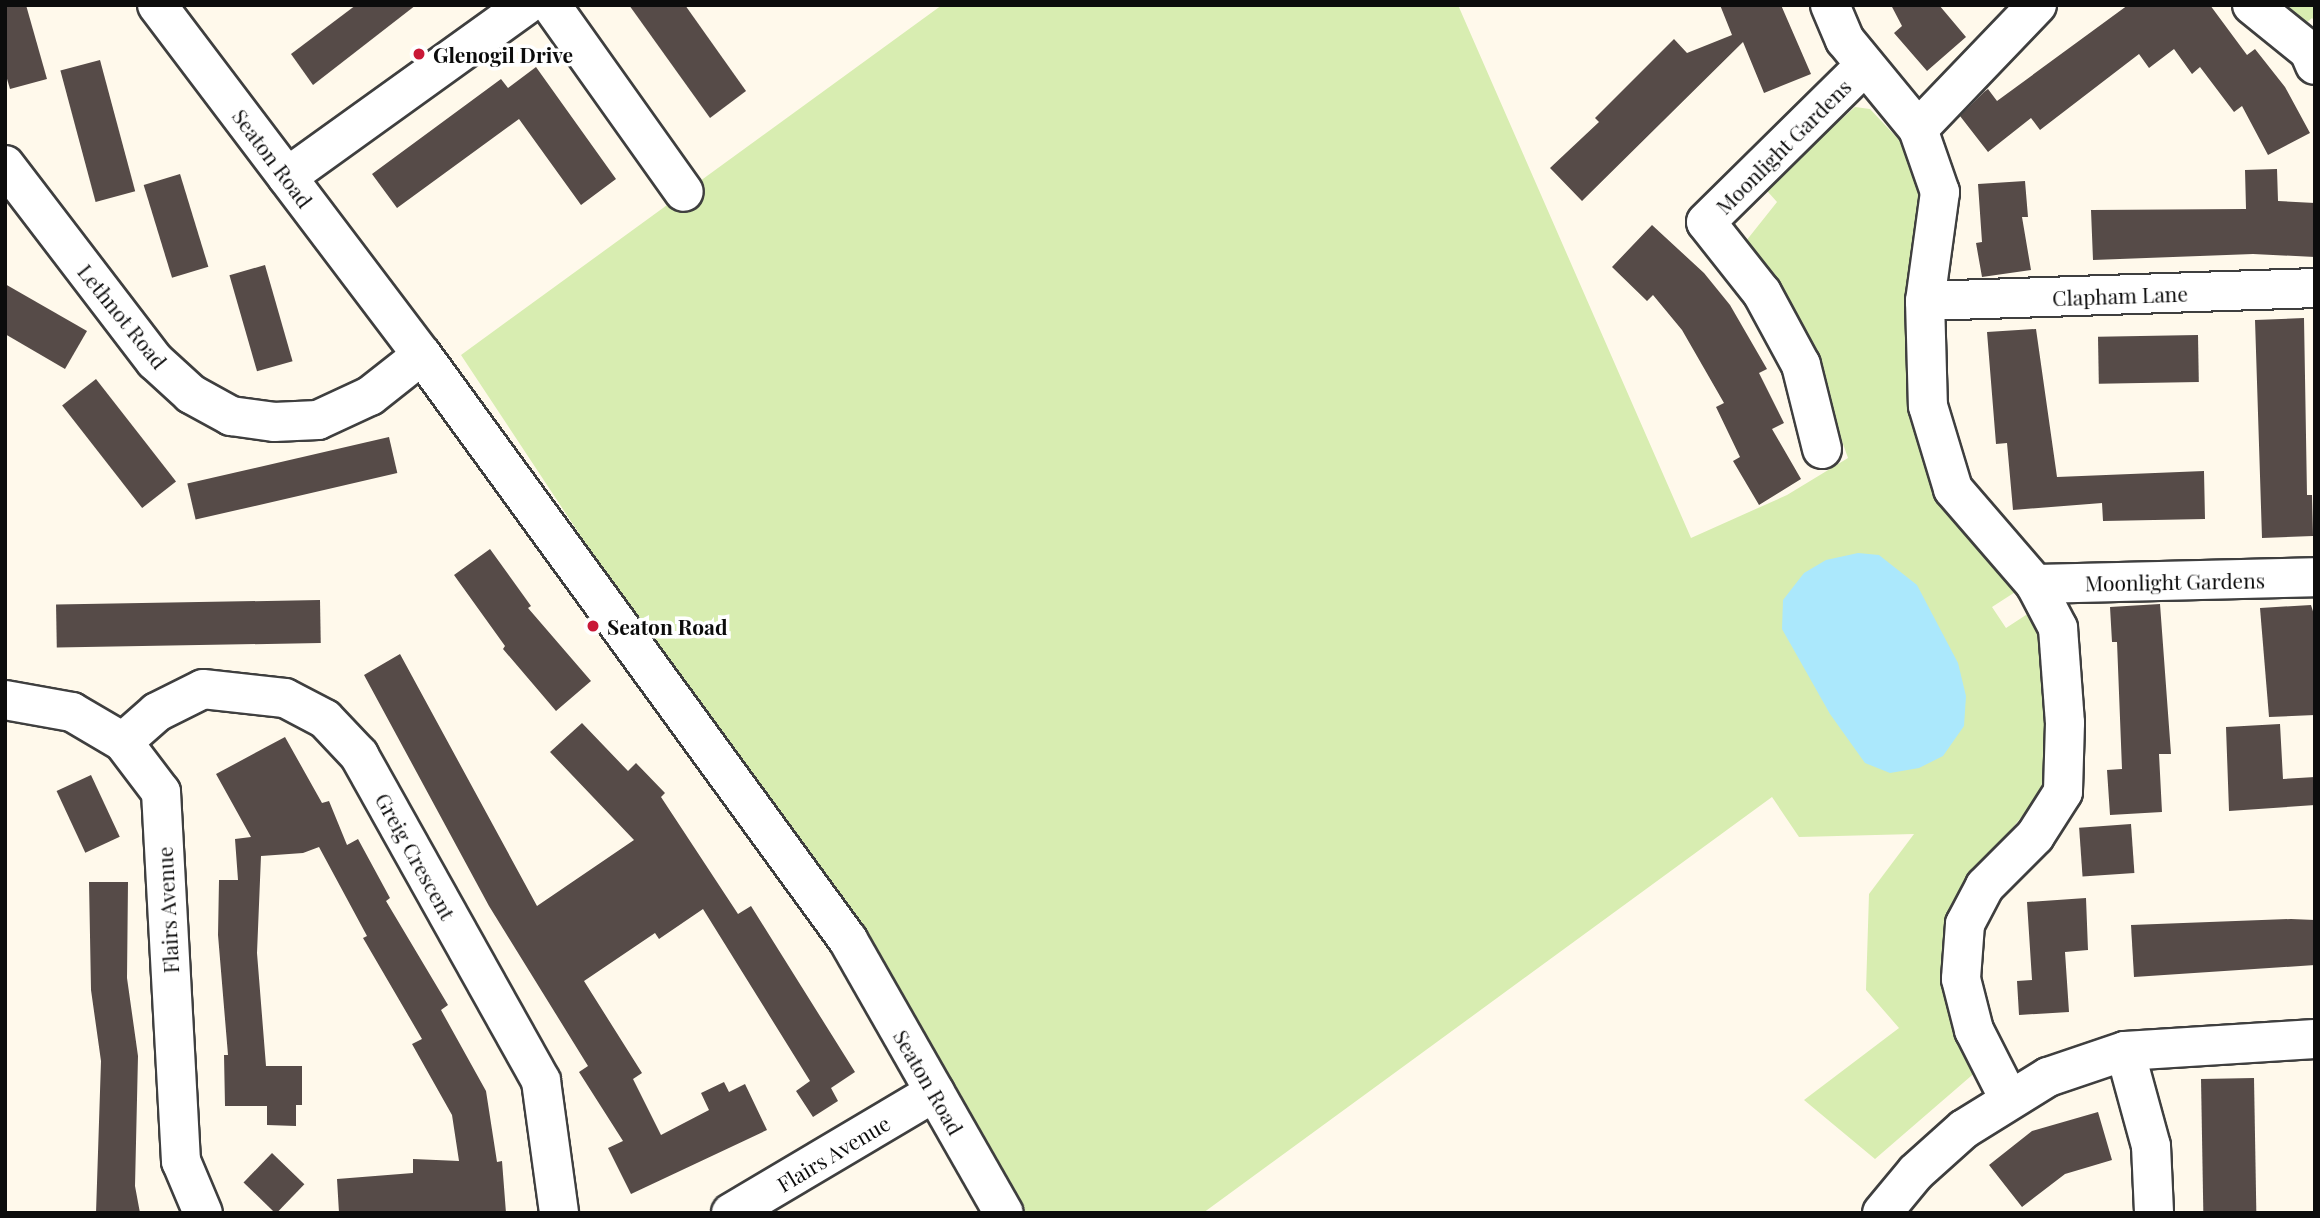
<!DOCTYPE html>
<html>
<head>
<meta charset="utf-8">
<style>
  body { margin:0 }
  #map { position:relative; width:2320px; height:1218px; overflow:hidden; background:#fff9eb; font-family:"Playfair Display",serif }
  div>[style] { position:absolute }
  [style*='--x'] { left:calc(var(--x)*1px); top:calc(var(--y)*1px); width:calc(var(--w)*1px); rotate:calc(var(--a)*1deg) }
  .green>* { inset:0; background:#d8edb1 }
  .water>* { inset:0; background:#abe8fc }
  .building>* { inset:0; background:#564b48; transform-origin:0 0 }
  .roads { filter:drop-shadow(2px 0 #3f3f3f) drop-shadow(-2px 0 #3f3f3f) drop-shadow(0 2px #3f3f3f) drop-shadow(0 -2px #3f3f3f) }
  .minor>* { height:38px; margin:-19px; padding:0 19px; transform-origin:19px; border-radius:19px; background:#fff }
  .tertiary>* { height:38px; margin:-19px; padding:0 19px; transform-origin:19px; border-radius:19px; background:#fff }
  .dots>* { width:19px; height:19px; translate:-50% -50%; box-sizing:border-box; border:4px solid #fff; border-radius:50% }
  span { translate:-50% -50%; white-space:nowrap; text-align:center; line-height:1.15; -webkit-text-stroke:7px #fff; paint-order:stroke }
  .poi-label { font-size:21px; color:#0c0c0c; font-weight:700 }
  .left { translate:0 -50%; text-align:left }
  .street-label { font-size:21px; color:#0c0c0c }
  .frame { position:absolute; inset:0; border:7px solid #0c0c0c; pointer-events:none }
</style>
</head>
<body>
<div id="map">
  <div class="green">
    <div style="clip-path:polygon(942px 5px,1458px 5px,1691px 538px,1787px 495px,1848px 458px,1802px 330px,1777px 278px,1746px 241px,1777px 202px,1760px 183px,1829px 118px,1836px 124px,1855px 107px,1870px 109px,1900px 141px,1918px 150px,1924px 171px,1917px 412px,2023px 587px,1992px 607px,2006px 628px,2035px 609px,2046px 641px,2046px 778px,2029px 808px,1967px 882px,1978px 1070px,1875px 1159px,1804px 1100px,1899px 1028px,1866px 990px,1869px 894px,1914px 834px,1799px 837px,1772px 797px,1203px 1213px,1004px 1213px,848px 940px,461px 355px)"></div>
    <div style="clip-path:polygon(2284px 5px,2315px 5px,2315px 22px,2312px 18px,2305px 24px)"></div>
  </div>
  <div class="water">
    <div style="clip-path:polygon(1858px 553px,1879px 555px,1917px 585px,1958px 663px,1966px 696px,1964px 726px,1943px 756px,1919px 768px,1890px 773px,1865px 763px,1830px 714px,1782px 629px,1783px 600px,1804px 573px,1826px 560px)"></div>
  </div>
  <div class="building">
    <div style="clip-path:polygon(5px 5px,26px 5px,47px 79px,10px 89px,5px 72px)"></div>
    <div style="clip-path:polygon(356px 5px,416px 5px,313px 85px,291px 54px)"></div>
    <div style="clip-path:polygon(629px 5px,685px 5px,746px 91px,710px 118px)"></div>
    <div style="clip-path:polygon(1720px 5px,1781px 5px,1811px 74px,1764px 93px,1743px 42px,1582px 201px,1550px 168px,1599px 122px,1595px 118px,1674px 39px,1687px 53px,1732px 35px)"></div>
    <div style="clip-path:polygon(1891px 5px,1939px 5px,1966px 37px,1927px 71px,1894px 33px,1902px 26px)"></div>
    <div style="clip-path:polygon(2128px 5px,2210px 5px,2247px 55px,2255px 49px,2285px 87px,2310px 133px,2268px 155px,2242px 106px,2234px 112px,2200px 67px,2192px 74px,2174px 49px,2149px 68px,2139px 54px,2040px 130px,2031px 118px,1988px 152px,1960px 116px,1984px 92px,1988px 89px,1997px 101px)"></div>
    <div style="left:100px;top:60px;width:136px;height:41px;rotate:75deg"></div>
    <div style="clip-path:polygon(536px 67px,616px 179px,581px 205px,519px 119px,397px 208px,372px 174px,501px 79px,508px 88px)"></div>
    <div style="clip-path:polygon(2277px 169px,2278px 201px,2315px 203px,2315px 257px,2253px 254px,2093px 260px,2091px 210px,2246px 209px,2245px 170px)"></div>
    <div style="left:180px;top:174px;width:97px;height:38px;rotate:73deg"></div>
    <div style="clip-path:polygon(2025px 181px,2028px 217px,2022px 217px,2031px 270px,1982px 277px,1976px 243px,1982px 242px,1978px 184px)"></div>
    <div style="clip-path:polygon(1652px 225px,1704px 273px,1730px 305px,1767px 369px,1759px 373px,1784px 423px,1772px 429px,1801px 479px,1759px 505px,1733px 461px,1740px 457px,1716px 407px,1724px 403px,1682px 330px,1653px 295px,1647px 301px,1612px 267px)"></div>
    <div style="left:265px;top:265px;width:100px;height:37px;rotate:74deg"></div>
    <div style="clip-path:polygon(5px 284px,87px 331px,65px 369px,5px 334px)"></div>
    <div style="clip-path:polygon(2304px 318px,2307px 495px,2312px 495px,2313px 536px,2262px 538px,2255px 320px)"></div>
    <div style="clip-path:polygon(2036px 329px,2057px 477px,2204px 471px,2205px 519px,2103px 521px,2102px 503px,2013px 510px,2007px 443px,1996px 444px,1987px 332px)"></div>
    <div style="left:2198px;top:335px;width:47px;height:100px;rotate:89deg"></div>
    <div style="left:96px;top:379px;width:130px;height:43px;rotate:52deg"></div>
    <div style="left:389px;top:437px;width:37px;height:207px;rotate:77deg"></div>
    <div style="clip-path:polygon(490px 549px,531px 606px,528px 608px,591px 681px,556px 711px,503px 649px,505px 646px,454px 575px)"></div>
    <div style="left:320px;top:600px;width:43px;height:264px;rotate:89deg"></div>
    <div style="clip-path:polygon(2160px 604px,2171px 754px,2159px 754px,2162px 812px,2110px 815px,2107px 770px,2122px 769px,2117px 642px,2112px 642px,2110px 607px)"></div>
    <div style="clip-path:polygon(2311px 605px,2315px 618px,2315px 715px,2269px 717px,2260px 608px)"></div>
    <div style="clip-path:polygon(400px 654px,537px 906px,634px 840px,550px 752px,582px 723px,628px 771px,636px 763px,665px 793px,661px 797px,738px 914px,751px 906px,855px 1072px,831px 1088px,838px 1101px,813px 1117px,796px 1091px,810px 1081px,703px 909px,659px 939px,655px 933px,584px 981px,642px 1073px,633px 1079px,661px 1135px,709px 1110px,701px 1093px,724px 1082px,729px 1092px,745px 1084px,767px 1130px,631px 1194px,608px 1148px,623px 1141px,579px 1072px,588px 1066px,489px 906px,364px 675px)"></div>
    <div style="clip-path:polygon(2280px 724px,2283px 779px,2315px 777px,2315px 805px,2229px 811px,2226px 727px)"></div>
    <div style="clip-path:polygon(285px 737px,322px 803px,329px 801px,347px 845px,358px 839px,390px 898px,386px 901px,448px 1005px,441px 1010px,486px 1091px,497px 1162px,502px 1161px,506px 1213px,339px 1213px,337px 1179px,413px 1173px,413px 1159px,459px 1161px,452px 1115px,412px 1044px,422px 1039px,363px 938px,367px 936px,319px 847px,303px 853px,261px 856px,257px 953px,266px 1066px,302px 1066px,302px 1105px,296px 1105px,296px 1126px,267px 1125px,267px 1106px,225px 1106px,224px 1055px,228px 1055px,218px 935px,219px 880px,238px 880px,235px 839px,251px 837px,216px 774px)"></div>
    <div style="left:91px;top:775px;width:68px;height:38px;rotate:65deg"></div>
    <div style="left:2131px;top:824px;width:49px;height:52px;rotate:86deg"></div>
    <div style="clip-path:polygon(89px 882px,128px 882px,127px 978px,138px 1056px,135px 1186px,140px 1213px,96px 1213px,101px 1061px,91px 990px)"></div>
    <div style="clip-path:polygon(2086px 898px,2088px 950px,2065px 952px,2069px 1012px,2019px 1015px,2017px 981px,2032px 980px,2027px 902px)"></div>
    <div style="clip-path:polygon(2291px 919px,2315px 920px,2315px 965px,2134px 977px,2131px 925px)"></div>
    <div style="left:2254px;top:1078px;width:135px;height:53px;rotate:89deg"></div>
    <div style="clip-path:polygon(2098px 1112px,2112px 1160px,2065px 1174px,2022px 1207px,1989px 1165px,2032px 1131px)"></div>
    <div style="left:272px;top:1153px;width:45px;height:41px;rotate:44deg"></div>
  </div>
  <div class="roads">
    <div class="minor">
      <div style="--x:551;--y:5;--w:229;--a:54.6"></div>
      <div style="--x:1830;--y:5;--w:38;--a:67"></div>
      <div style="--x:1845;--y:40;--w:115;--a:50.6"></div>
      <div style="--x:1918;--y:129;--w:67;--a:70.8"></div>
      <div style="--x:1940;--y:192;--w:110;--a:97.8"></div>
      <div style="--x:1925;--y:301;--w:105;--a:88.4"></div>
      <div style="--x:1928;--y:406;--w:87;--a:73.2"></div>
      <div style="--x:1953;--y:489;--w:125;--a:49.2"></div>
      <div style="--x:2035;--y:584;--w:50;--a:62.4"></div>
      <div style="--x:2058;--y:628;--w:95;--a:85.8"></div>
      <div style="--x:2065;--y:723;--w:69;--a:91.7"></div>
      <div style="--x:2063;--y:792;--w:52;--a:122.5"></div>
      <div style="--x:2035;--y:836;--w:71;--a:135"></div>
      <div style="--x:1985;--y:886;--w:43;--a:117.8"></div>
      <div style="--x:1965;--y:924;--w:55;--a:94.2"></div>
      <div style="--x:1961;--y:979;--w:53;--a:75.7"></div>
      <div style="--x:1974;--y:1030;--w:77;--a:63.1"></div>
      <div style="--x:2252;--y:5;--w:73;--a:38.9"></div>
      <div style="--x:2309;--y:51;--w:15;--a:67"></div>
      <div style="--x:1918;--y:129;--w:172;--a:-46.2"></div>
      <div style="--x:5;--y:165;--w:247;--a:52.6"></div>
      <div style="--x:155;--y:361;--w:49;--a:42.5"></div>
      <div style="--x:191;--y:394;--w:46;--a:28.8"></div>
      <div style="--x:231;--y:416;--w:43;--a:7.9"></div>
      <div style="--x:274;--y:422;--w:44;--a:-2.6"></div>
      <div style="--x:318;--y:420;--w:57;--a:-24.8"></div>
      <div style="--x:370;--y:396;--w:66;--a:-38.3"></div>
      <div style="--x:287;--y:177;--w:294;--a:-35.7"></div>
      <div style="--x:1925;--y:301;--w:390;--a:-1.9"></div>
      <div style="--x:1822;--y:449;--w:87;--a:-104"></div>
      <div style="--x:1801;--y:365;--w:82;--a:-118.4"></div>
      <div style="--x:1762;--y:293;--w:90;--a:-128.3"></div>
      <div style="--x:1706;--y:222;--w:223;--a:-44.6"></div>
      <div style="--x:2035;--y:584;--w:280;--a:-1.4"></div>
      <div style="--x:5;--y:700;--w:68;--a:10.2"></div>
      <div style="--x:72;--y:712;--w:59;--a:30.5"></div>
      <div style="--x:123;--y:742;--w:63;--a:52.8"></div>
      <div style="--x:161;--y:792;--w:370;--a:86.9"></div>
      <div style="--x:181;--y:1161;--w:56;--a:67.1"></div>
      <div style="--x:123;--y:742;--w:45;--a:-41.4"></div>
      <div style="--x:157;--y:712;--w:51;--a:-26.6"></div>
      <div style="--x:203;--y:689;--w:82;--a:6.3"></div>
      <div style="--x:285;--y:698;--w:45;--a:27.7"></div>
      <div style="--x:325;--y:719;--w:50;--a:46.6"></div>
      <div style="--x:359;--y:755;--w:373;--a:60.8"></div>
      <div style="--x:541;--y:1081;--w:133;--a:82.2"></div>
      <div style="--x:2125;--y:1051;--w:98;--a:74.7"></div>
      <div style="--x:2151;--y:1146;--w:67;--a:87.4"></div>
      <div style="--x:731;--y:1213;--w:237;--a:-30.7"></div>
      <div style="--x:1882;--y:1213;--w:53;--a:-50.3"></div>
      <div style="--x:1916;--y:1172;--w:64;--a:-41.9"></div>
      <div style="--x:1964;--y:1129;--w:99;--a:-31.8"></div>
      <div style="--x:2048;--y:1077;--w:81;--a:-18.7"></div>
      <div style="--x:2125;--y:1051;--w:190;--a:-3.6"></div>
    </div>
    <div class="tertiary">
      <div style="--x:157;--y:5;--w:439;--a:52.9"></div>
      <div style="--x:422;--y:355;--w:724;--a:53.94"></div>
      <div style="--x:848;--y:940;--w:314;--a:60.3"></div>
    </div>
  </div>
  <div class="dots">
    <div style="left:419px;top:54px;background:#c91837"></div>
    <div style="left:593px;top:626px;background:#c91837"></div>
  </div>
  <div class="poi-label">
    <span class="left" style="left:433px;top:54px">Glenogil Drive</span>
    <span class="left" style="left:607px;top:626px">Seaton Road</span>
  </div>
  <div class="street-label">
    <span style="left:1783px;top:146px;rotate:-45deg">Moonlight Gardens</span>
    <span style="left:273px;top:158px;rotate:53deg">Seaton Road</span>
    <span style="left:2120px;top:295px;rotate:-2deg">Clapham Lane</span>
    <span style="left:123px;top:316px;rotate:51deg">Lethnot Road</span>
    <span style="left:2175px;top:581px;rotate:-1deg">Moonlight Gardens</span>
    <span style="left:416px;top:856px;rotate:61deg">Greig Crescent</span>
    <span style="left:167px;top:910px;rotate:-93deg">Flairs Avenue</span>
    <span style="left:929px;top:1082px;rotate:60deg">Seaton Road</span>
    <span style="left:833px;top:1153px;rotate:-31deg">Flairs Avenue</span>
  </div>
  <div class="frame"></div>
</div>
</body>
</html>
